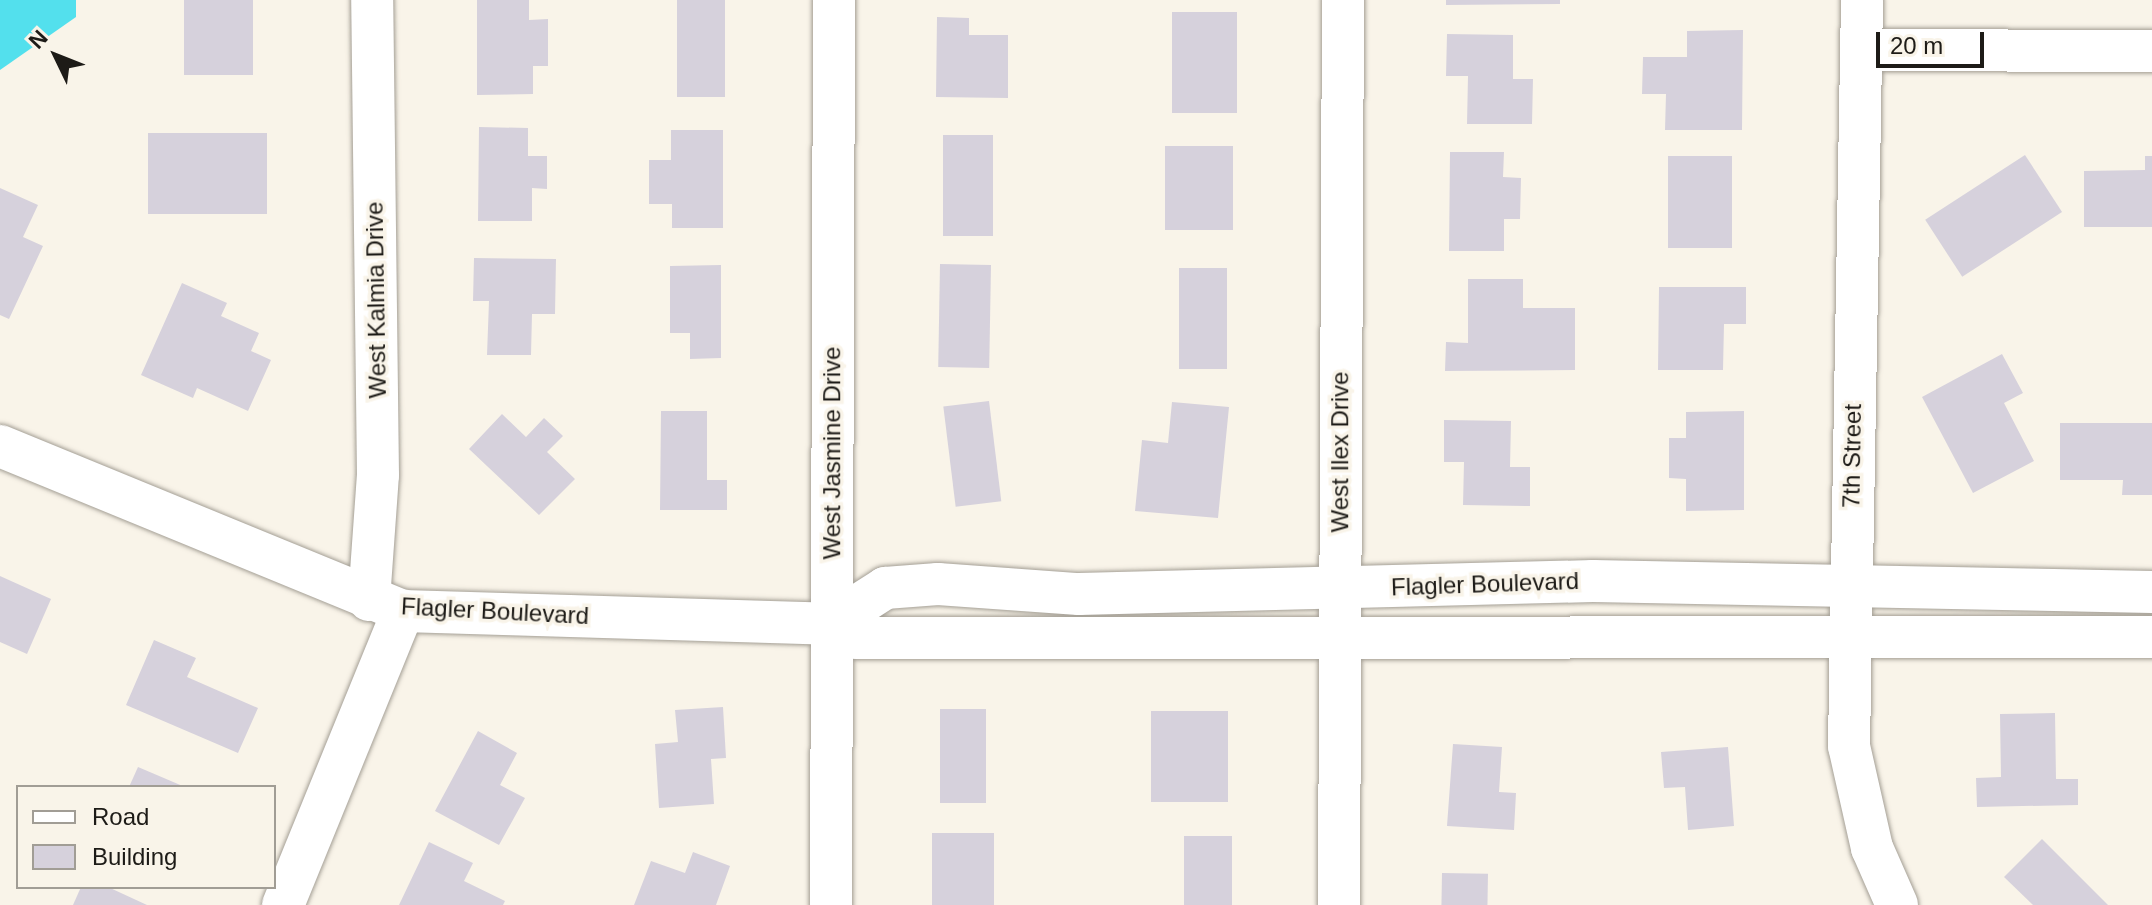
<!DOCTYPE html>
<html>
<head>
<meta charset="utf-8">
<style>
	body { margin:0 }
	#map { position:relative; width:2152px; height:905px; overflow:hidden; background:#f9f4e9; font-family:Helvetica,sans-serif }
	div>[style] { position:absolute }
	.water>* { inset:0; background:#53e0ed }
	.building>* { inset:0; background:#d6d1dc; transform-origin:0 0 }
	.roads { filter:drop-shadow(0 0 2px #a49f95) drop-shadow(0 0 2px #a49f95) }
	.street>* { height:42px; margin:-21px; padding:0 21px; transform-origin:21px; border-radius:21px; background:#fff }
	span { translate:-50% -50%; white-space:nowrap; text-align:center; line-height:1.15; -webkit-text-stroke:7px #f9f4e9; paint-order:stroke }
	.street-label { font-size:24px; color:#1d1b17 }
	.legend { position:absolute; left:16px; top:785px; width:260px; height:104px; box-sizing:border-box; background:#f9f4e9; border:2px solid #a19d95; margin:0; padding:10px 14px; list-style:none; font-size:24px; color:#1d1b17 }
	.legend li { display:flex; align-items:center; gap:16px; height:40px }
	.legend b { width:40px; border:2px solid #a19d95 }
	.north { position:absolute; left:16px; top:16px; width:80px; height:80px; -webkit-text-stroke:6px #f9f4e9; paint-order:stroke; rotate:313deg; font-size:22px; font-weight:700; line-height:32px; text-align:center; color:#1d1b17 }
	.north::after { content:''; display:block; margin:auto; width:28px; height:36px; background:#1d1b17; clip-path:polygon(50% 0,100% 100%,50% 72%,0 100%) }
	.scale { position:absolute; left:1876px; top:32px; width:108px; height:36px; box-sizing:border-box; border:4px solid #1d1b17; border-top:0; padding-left:10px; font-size:24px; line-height:28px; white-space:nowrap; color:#1d1b17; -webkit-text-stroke:6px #f9f4e9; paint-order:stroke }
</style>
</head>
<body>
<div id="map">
	<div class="water">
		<i style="clip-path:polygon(0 0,76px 0,76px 17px,0 70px)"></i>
	</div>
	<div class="building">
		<i style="left:184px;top:0;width:69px;height:75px"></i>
		<i style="clip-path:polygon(477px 0,529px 0,529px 20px,548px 19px,548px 66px,533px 66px,533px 94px,477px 95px)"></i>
		<i style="left:677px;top:0;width:48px;height:97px"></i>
		<i style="clip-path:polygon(1446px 0,1560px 0,1560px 4px,1446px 5px)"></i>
		<i style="left:1172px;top:12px;width:65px;height:101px"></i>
		<i style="clip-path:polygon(937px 17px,969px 18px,969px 35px,1008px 35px,1008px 98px,936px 97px)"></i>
		<i style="clip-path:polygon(1743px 30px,1742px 130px,1665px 130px,1666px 94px,1642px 94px,1643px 57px,1687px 57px,1687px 31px)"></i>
		<i style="clip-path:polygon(1447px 34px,1513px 35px,1513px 79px,1533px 79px,1532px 124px,1467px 124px,1468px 76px,1446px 76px)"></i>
		<i style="clip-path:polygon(479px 127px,528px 128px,528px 156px,547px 156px,547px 189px,532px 188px,532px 221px,478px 221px)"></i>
		<i style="clip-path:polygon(671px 130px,723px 130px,723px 228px,672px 228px,672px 204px,649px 204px,649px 160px,671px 160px)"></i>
		<i style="left:148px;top:133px;width:119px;height:81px"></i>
		<i style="left:993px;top:135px;width:101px;height:50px;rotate:90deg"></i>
		<i style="left:1165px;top:146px;width:68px;height:84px"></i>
		<i style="clip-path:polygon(1450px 152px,1504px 152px,1503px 177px,1521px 178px,1520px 219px,1504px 219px,1504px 251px,1449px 251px)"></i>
		<i style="left:2025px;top:155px;width:68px;height:119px;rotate:57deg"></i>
		<i style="left:1668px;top:156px;width:64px;height:92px"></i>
		<i style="clip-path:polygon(2145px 156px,2152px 156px,2152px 227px,2084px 227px,2084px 171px,2145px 170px)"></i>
		<i style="clip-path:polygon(0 188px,38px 205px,23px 237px,43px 246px,9px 319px,0 315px)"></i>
		<i style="clip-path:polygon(474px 258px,556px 259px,555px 314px,532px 314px,531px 355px,487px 355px,489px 301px,473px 301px)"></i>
		<i style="clip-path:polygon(721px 265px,721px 358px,690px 359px,690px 333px,670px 333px,670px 266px)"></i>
		<i style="left:991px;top:265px;width:103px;height:51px;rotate:91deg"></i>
		<i style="left:1179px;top:268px;width:48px;height:101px"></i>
		<i style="clip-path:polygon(1468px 279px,1523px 279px,1523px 308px,1575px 308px,1575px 370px,1445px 371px,1446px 342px,1468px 343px)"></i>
		<i style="clip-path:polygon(182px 283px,227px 303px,221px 316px,259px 333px,251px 351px,271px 360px,248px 411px,197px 388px,193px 398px,141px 375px)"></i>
		<i style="clip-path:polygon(1659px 287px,1746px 287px,1746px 324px,1724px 324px,1723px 370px,1658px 370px)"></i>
		<i style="clip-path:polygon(2002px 354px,2023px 393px,2004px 403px,2034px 461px,1973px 493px,1922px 397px)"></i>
		<i style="left:989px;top:401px;width:101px;height:46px;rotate:83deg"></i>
		<i style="clip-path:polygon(1172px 402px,1229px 407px,1218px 518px,1135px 511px,1142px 440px,1168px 443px)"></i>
		<i style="clip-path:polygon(661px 411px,707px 411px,707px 480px,727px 480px,727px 510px,660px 510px)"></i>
		<i style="clip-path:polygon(1744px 411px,1744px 510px,1686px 511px,1686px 479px,1669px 478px,1669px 438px,1686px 438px,1686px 412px)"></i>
		<i style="clip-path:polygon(502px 414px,526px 437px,544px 418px,563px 436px,547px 452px,575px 479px,539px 515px,469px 449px)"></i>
		<i style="clip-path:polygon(1444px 420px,1511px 421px,1510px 467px,1530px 467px,1530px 506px,1463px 505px,1464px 462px,1444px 462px)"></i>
		<i style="clip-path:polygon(2060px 423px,2152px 423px,2152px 495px,2122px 495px,2123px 480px,2060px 480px)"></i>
		<i style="clip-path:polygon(0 576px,51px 599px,27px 654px,0 642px)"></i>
		<i style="clip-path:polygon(154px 640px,196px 658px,187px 677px,258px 708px,238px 753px,126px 705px)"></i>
		<i style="clip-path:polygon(723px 707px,726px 758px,711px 759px,714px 804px,659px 808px,655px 744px,678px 742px,675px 710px)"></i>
		<i style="left:940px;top:709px;width:46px;height:94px"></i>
		<i style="left:1151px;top:711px;width:77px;height:91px"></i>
		<i style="clip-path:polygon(2055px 713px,2056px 779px,2078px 779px,2078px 805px,1977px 807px,1976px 778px,2001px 777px,2000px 714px)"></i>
		<i style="clip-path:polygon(478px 731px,517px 753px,500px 785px,525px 798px,499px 845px,435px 811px)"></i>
		<i style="clip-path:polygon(1453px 744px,1502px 747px,1499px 792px,1516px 793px,1514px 830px,1447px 826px)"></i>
		<i style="clip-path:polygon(1728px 747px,1734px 826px,1688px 830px,1685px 787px,1664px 788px,1661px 752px)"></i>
		<i style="clip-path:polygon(138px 767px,185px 787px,129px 787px)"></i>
		<i style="left:932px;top:833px;width:62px;height:72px"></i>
		<i style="left:1184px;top:836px;width:48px;height:69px"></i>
		<i style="clip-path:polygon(2042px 839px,2108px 905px,2033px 905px,2004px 877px)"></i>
		<i style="clip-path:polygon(429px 842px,473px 863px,464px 881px,505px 901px,503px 905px,399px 905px)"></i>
		<i style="clip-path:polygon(693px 852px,730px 866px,716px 905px,634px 905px,651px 861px,685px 873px)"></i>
		<i style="left:1442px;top:873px;width:46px;height:32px;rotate:1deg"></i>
		<i style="clip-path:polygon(81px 887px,108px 887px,147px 905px,73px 905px)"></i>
	</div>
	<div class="roads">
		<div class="street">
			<i style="left:1862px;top:0;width:746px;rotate:91deg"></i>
			<i style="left:1849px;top:746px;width:105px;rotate:77.3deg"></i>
			<i style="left:1872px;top:848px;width:62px;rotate:66.3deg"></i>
			<i style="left:1863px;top:50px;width:289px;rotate:0.2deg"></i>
			<i style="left:0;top:446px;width:435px;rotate:22.3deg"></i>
			<i style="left:403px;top:611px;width:426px;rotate:1.7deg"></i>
			<i style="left:829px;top:624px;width:32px;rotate:26deg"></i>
			<i style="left:858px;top:638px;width:1294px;rotate:-0.04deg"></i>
			<i style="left:369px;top:600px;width:125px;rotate:-85.9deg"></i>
			<i style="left:378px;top:475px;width:475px;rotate:-90.7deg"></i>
			<i style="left:829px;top:624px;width:67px;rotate:-32.7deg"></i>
			<i style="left:885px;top:588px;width:53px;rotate:-4.3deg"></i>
			<i style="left:938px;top:584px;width:141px;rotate:4.1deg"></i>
			<i style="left:1079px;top:594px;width:514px;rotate:-1.45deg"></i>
			<i style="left:1593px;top:581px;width:559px;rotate:1.13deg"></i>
			<i style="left:283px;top:905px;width:318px;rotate:-67.8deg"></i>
			<i style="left:831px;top:905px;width:905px;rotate:-89.81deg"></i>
			<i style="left:1339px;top:905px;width:905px;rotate:-89.75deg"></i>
		</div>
	</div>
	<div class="street-label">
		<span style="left:376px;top:300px;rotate:-91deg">West Kalmia Drive</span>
		<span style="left:1340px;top:452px;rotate:-90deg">West Ilex Drive</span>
		<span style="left:832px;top:453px;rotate:-90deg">West Jasmine Drive</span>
		<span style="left:1852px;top:456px;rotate:-89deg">7th Street</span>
		<span style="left:1485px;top:584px;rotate:-2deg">Flagler Boulevard</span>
		<span style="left:495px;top:611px;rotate:3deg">Flagler Boulevard</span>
	</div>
	<ul class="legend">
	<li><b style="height:10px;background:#fff"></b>Road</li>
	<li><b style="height:22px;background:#d6d1dc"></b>Building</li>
	</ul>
	<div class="north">N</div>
	<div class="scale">20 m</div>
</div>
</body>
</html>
